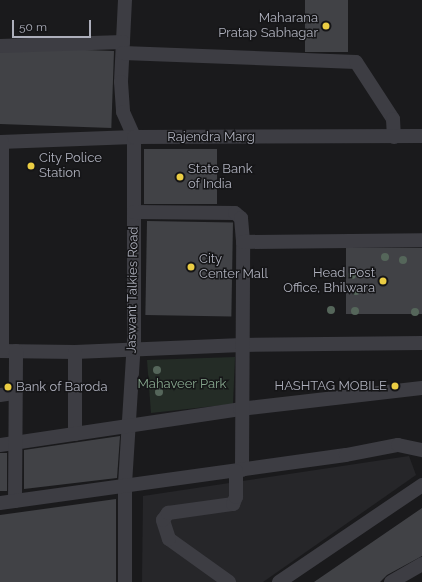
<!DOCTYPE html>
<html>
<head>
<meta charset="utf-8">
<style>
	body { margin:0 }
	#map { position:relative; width:422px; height:582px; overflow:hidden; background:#1a1a1c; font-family:Raleway,sans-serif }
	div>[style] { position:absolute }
	.built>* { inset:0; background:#262629 }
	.green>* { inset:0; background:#242c26 }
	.building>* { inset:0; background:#414246; transform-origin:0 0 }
	.minor>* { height:14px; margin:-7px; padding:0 7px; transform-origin:7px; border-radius:7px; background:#3d3d43 }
	.trees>* { width:8px; height:8px; margin:-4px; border-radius:50%; background:#55665a }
	.dots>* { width:11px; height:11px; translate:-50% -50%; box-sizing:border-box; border:2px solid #151517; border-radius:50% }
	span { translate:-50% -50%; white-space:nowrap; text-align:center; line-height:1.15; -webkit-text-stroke:3px #151517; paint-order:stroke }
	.poi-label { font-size:13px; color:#adafbb }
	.right { translate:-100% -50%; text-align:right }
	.left { translate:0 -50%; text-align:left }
	.street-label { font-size:13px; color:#adafbb }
	.park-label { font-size:13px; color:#85a58c }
	.scale { position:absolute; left:12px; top:20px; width:79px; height:18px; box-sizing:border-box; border:2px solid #adafbb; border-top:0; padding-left:5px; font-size:12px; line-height:14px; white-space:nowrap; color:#adafbb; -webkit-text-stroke:3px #151517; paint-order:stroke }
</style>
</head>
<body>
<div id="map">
	<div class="built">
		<i style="clip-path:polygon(409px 456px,416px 475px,263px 582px,142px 582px,143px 496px)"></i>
	</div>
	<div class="green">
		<i style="clip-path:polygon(235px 357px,233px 404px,151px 413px,147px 360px)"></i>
	</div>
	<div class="building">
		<i style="left:305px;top:0;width:43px;height:52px"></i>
		<i style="left:114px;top:51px;width:77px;height:114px;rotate:92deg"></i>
		<i style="left:144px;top:149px;width:73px;height:55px"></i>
		<i style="left:147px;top:221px;width:86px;height:94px;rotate:1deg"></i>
		<i style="left:422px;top:248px;width:66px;height:76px;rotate:90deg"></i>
		<i style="clip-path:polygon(120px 436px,117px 478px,24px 489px,24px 450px)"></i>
		<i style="left:0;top:453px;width:7px;height:38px"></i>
		<i style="clip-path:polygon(116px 499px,116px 582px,0 582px,0 515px)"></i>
		<i style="clip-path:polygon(422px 508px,422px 556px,387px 575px,380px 582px,314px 582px)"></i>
	</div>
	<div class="minor">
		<i style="left:125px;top:0;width:82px;rotate:92.8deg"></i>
		<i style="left:121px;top:82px;width:30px;rotate:86deg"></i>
		<i style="left:123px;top:112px;width:27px;rotate:66deg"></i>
		<i style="left:134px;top:137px;width:204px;rotate:90deg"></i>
		<i style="left:134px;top:341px;width:145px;rotate:93.6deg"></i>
		<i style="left:125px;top:486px;width:96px;rotate:90deg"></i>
		<i style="left:0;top:46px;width:123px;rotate:-1.9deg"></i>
		<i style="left:123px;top:53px;width:233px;rotate:2.2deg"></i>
		<i style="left:356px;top:62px;width:68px;rotate:57deg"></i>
		<i style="left:393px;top:119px;width:18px;rotate:87deg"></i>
		<i style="left:0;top:142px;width:134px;rotate:-2.1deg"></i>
		<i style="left:134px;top:137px;width:288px;rotate:-0.2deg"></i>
		<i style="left:134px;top:212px;width:101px;rotate:0.6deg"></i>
		<i style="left:235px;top:213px;width:8px;rotate:40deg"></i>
		<i style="left:241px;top:218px;width:24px;rotate:85deg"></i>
		<i style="left:0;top:351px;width:75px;rotate:0.8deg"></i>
		<i style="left:75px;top:352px;width:167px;rotate:-2.4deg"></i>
		<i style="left:242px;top:345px;width:180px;rotate:-0.6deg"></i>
		<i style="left:2px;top:351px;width:209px;rotate:-90deg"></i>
		<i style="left:0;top:395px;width:15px;rotate:-8deg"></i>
		<i style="left:75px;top:434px;width:82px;rotate:-90deg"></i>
		<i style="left:0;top:445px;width:243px;rotate:-8.5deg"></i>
		<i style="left:240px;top:409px;width:183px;rotate:-6.6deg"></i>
		<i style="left:242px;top:470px;width:228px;rotate:-89.7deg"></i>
		<i style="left:243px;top:242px;width:179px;rotate:-0.6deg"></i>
		<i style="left:15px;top:501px;width:150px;rotate:-89.6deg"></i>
		<i style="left:0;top:503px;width:349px;rotate:-7.9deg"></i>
		<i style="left:346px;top:455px;width:53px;rotate:-10.9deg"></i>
		<i style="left:398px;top:445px;width:25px;rotate:12deg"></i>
		<i style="left:229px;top:582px;width:74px;rotate:-144.4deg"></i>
		<i style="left:169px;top:539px;width:20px;rotate:-108deg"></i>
		<i style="left:163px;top:520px;width:9px;rotate:-54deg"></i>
		<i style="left:168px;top:513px;width:66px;rotate:-7.9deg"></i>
		<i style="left:233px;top:504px;width:8px;rotate:-67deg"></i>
		<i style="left:236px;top:497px;width:26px;rotate:-90deg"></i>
		<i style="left:279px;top:582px;width:173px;rotate:-34.1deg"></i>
		<i style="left:391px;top:582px;width:36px;rotate:-30deg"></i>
	</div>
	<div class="trees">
		<i style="left:385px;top:257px"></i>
		<i style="left:403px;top:260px"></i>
		<i style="left:352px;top:275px"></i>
		<i style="left:356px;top:291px"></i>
		<i style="left:331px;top:310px"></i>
		<i style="left:355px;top:311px"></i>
		<i style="left:415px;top:312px"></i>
		<i style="left:157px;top:370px"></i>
		<i style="left:159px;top:392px"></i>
	</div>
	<div class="dots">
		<i style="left:326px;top:26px;background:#ebcd43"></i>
		<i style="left:31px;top:166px;background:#ebcd43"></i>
		<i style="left:180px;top:177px;background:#ebcd43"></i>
		<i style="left:191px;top:267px;background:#ebcd43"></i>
		<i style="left:383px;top:281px;background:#ebcd43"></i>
		<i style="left:395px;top:386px;background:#ebcd43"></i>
		<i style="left:8px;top:387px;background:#ebcd43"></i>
	</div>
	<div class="poi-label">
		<span class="right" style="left:318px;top:26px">Maharana<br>Pratap Sabhagar</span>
		<span class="left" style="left:39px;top:166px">City Police<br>Station</span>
		<span class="left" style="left:188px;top:177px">State Bank<br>of India</span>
		<span class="left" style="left:199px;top:267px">City<br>Center Mall</span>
		<span class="right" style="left:375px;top:281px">Head Post<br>Office, Bhilwara</span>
		<span class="right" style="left:387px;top:386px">HASHTAG MOBILE</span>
		<span class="left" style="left:16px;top:387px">Bank of Baroda</span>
	</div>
	<div class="street-label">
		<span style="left:211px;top:137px">Rajendra Marg</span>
		<span style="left:133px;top:290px;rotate:-89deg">Jaswant Talkies Road</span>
	</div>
	<div class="park-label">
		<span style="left:182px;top:384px">Mahaveer Park</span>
	</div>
	<div class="scale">50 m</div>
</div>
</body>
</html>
